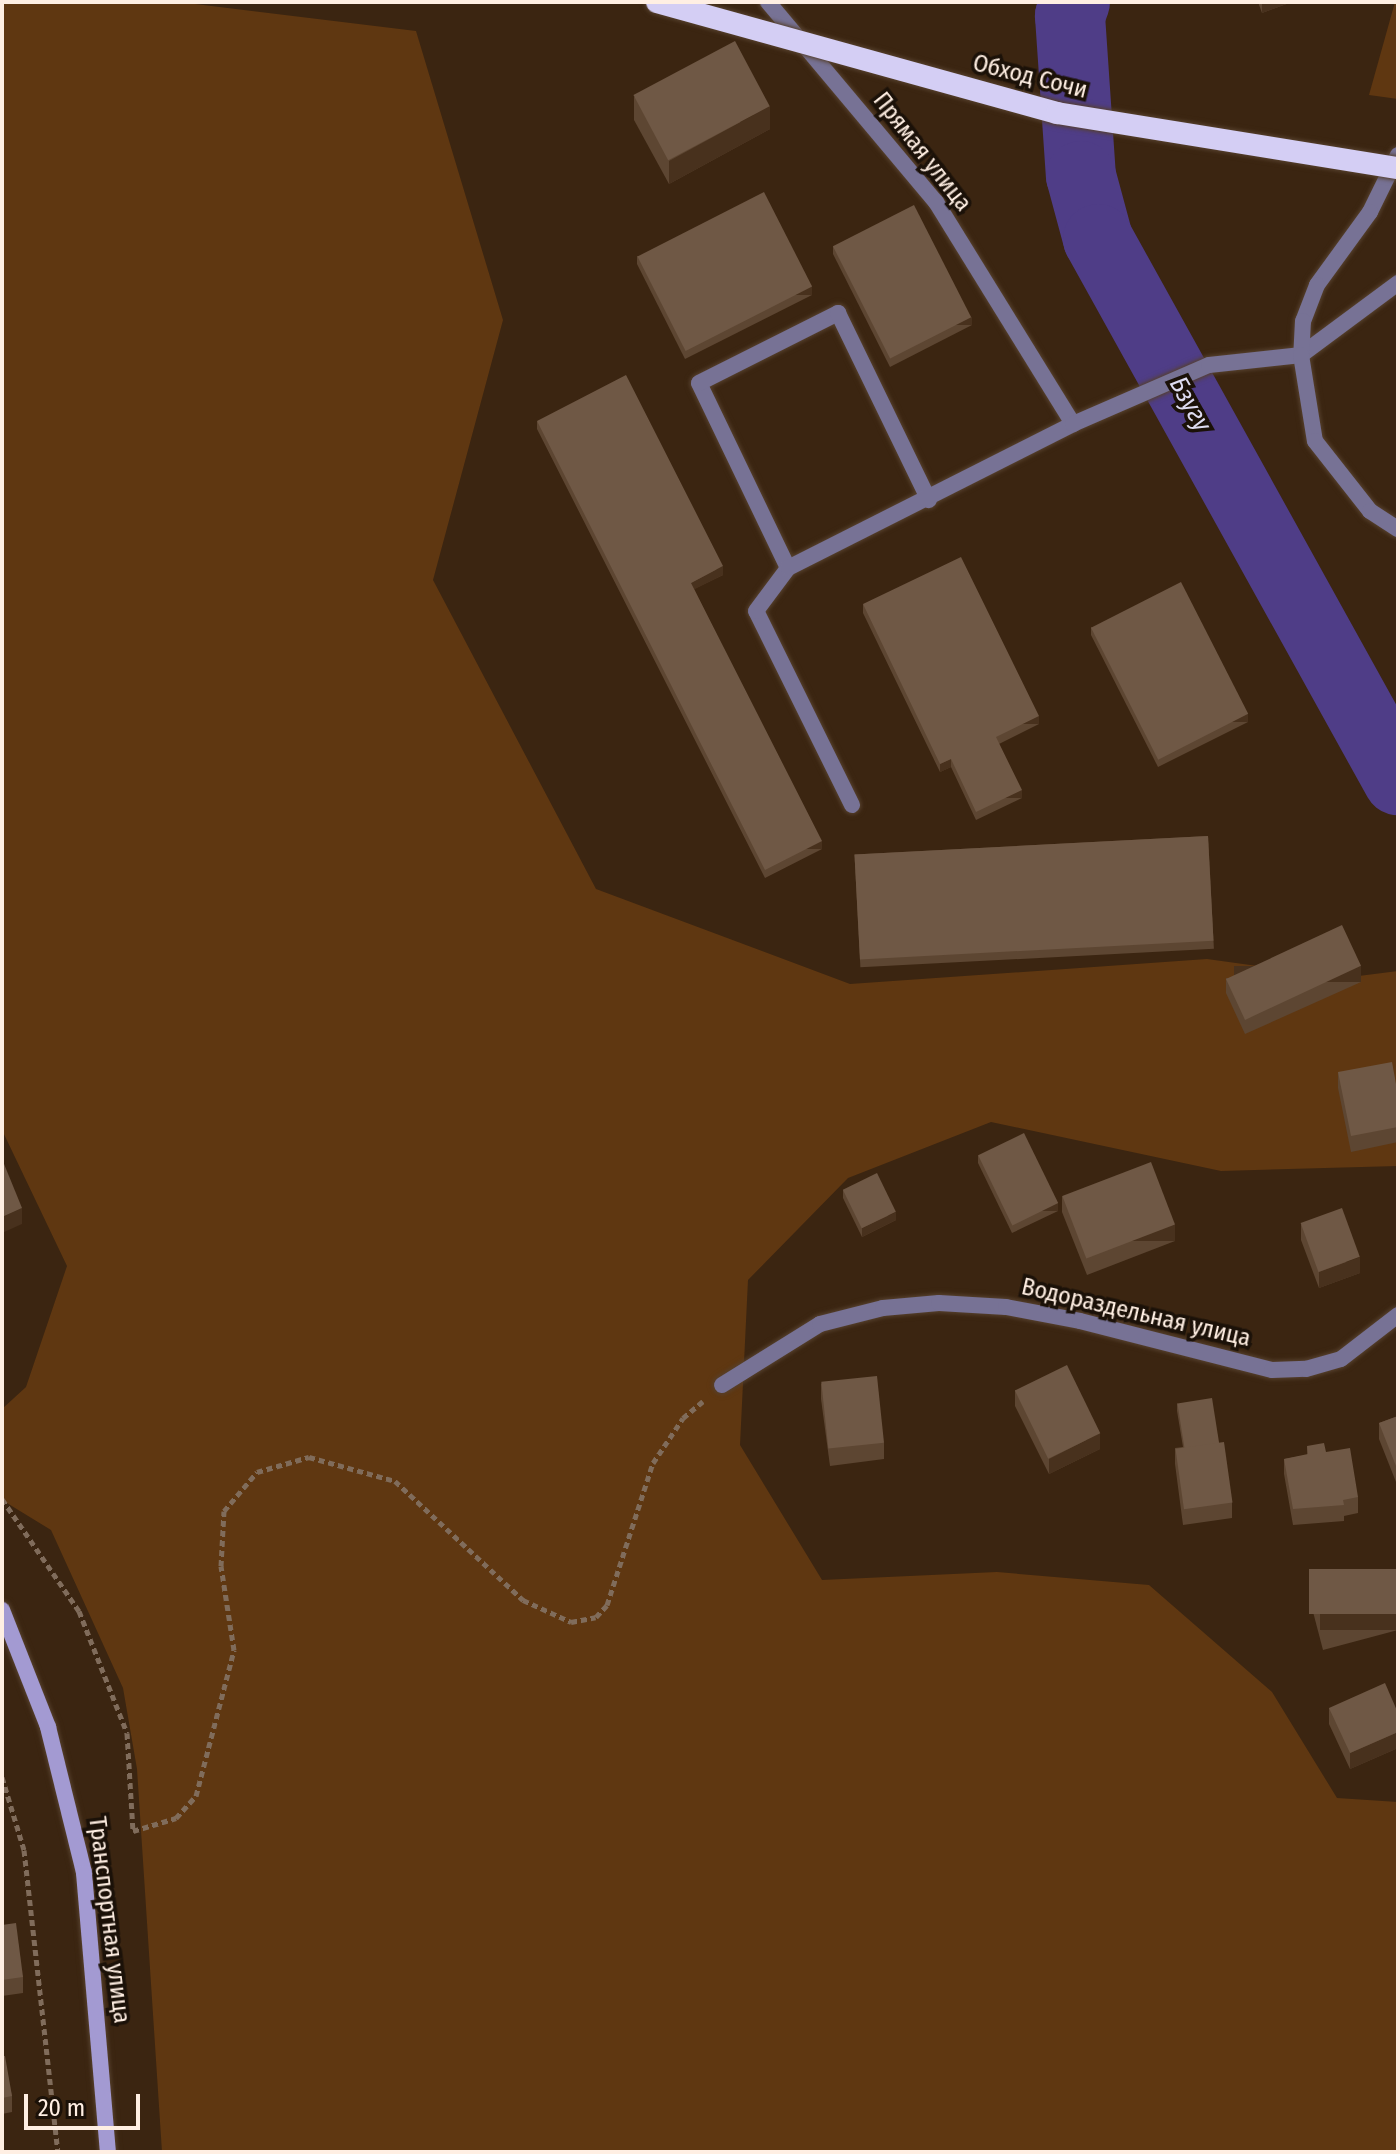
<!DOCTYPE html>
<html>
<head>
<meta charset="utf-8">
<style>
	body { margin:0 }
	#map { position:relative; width:1400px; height:2154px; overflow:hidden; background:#3b2511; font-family:"Fira Sans Condensed",sans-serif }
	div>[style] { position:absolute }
	.green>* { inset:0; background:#5f3711 }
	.river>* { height:70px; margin:-35px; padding:0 35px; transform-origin:35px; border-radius:35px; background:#4f3d87 }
	.path>* { height:5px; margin-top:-2.5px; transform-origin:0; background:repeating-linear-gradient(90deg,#806c5b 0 6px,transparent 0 10px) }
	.roads { filter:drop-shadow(0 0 2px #56412e) drop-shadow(0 0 2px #56412e) }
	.service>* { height:16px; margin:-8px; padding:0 8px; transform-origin:8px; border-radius:8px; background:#777295 }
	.minor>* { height:16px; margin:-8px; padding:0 8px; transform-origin:8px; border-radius:8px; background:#777295 }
	.tertiary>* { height:16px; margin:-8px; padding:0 8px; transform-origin:8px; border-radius:8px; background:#777295 }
	.secondary>* { height:16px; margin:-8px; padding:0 8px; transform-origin:8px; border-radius:8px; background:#a39ad2 }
	.bridges { filter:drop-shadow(0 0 2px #56412e) drop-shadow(0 0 2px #56412e) }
	.trunk-bridge>* { height:22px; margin:-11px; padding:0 11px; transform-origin:11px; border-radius:11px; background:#d4cef4 }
	.wall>* { inset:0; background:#5d4632; transform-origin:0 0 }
	.shaded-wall>* { inset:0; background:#48311d; transform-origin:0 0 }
	.building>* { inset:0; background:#6f5845; transform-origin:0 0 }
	span { translate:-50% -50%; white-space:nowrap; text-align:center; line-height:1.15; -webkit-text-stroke:7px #1b1108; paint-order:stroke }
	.street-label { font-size:24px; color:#ffefe3 }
	.water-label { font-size:26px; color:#dedcf1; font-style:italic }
	.frame { position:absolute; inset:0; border:4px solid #ffefe3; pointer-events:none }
	.scale { position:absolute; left:24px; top:2094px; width:116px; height:36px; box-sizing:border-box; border:4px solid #ffefe3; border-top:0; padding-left:10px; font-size:24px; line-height:28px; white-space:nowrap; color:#ffefe3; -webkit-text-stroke:6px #1b1108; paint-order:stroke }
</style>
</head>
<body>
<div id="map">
	<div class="green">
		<i style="clip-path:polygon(2px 2px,179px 2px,416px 31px,503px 320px,433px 580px,596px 889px,850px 984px,1207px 959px,1343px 978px,1398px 971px,1398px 1166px,1221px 1171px,991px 1122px,848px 1178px,748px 1280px,740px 1445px,822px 1580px,997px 1572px,1149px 1585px,1272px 1692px,1337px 1798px,1398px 1802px,1398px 2152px,162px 2152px,137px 1769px,123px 1688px,51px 1530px,2px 1500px,2px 1409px,26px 1387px,67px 1266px,2px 1130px)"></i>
		<i style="clip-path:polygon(1395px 2px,1398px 2px,1398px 99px,1369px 95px)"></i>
	</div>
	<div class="river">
		<i style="left:1075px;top:2px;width:15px;rotate:110deg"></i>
		<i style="left:1070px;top:16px;width:160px;rotate:86.1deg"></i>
		<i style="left:1081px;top:176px;width:65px;rotate:74.9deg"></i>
		<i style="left:1098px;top:239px;width:619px;rotate:60.99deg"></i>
	</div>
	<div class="path">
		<i style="left:2px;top:1499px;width:136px;rotate:55.5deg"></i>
		<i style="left:79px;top:1611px;width:131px;rotate:68.5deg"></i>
		<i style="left:127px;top:1733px;width:98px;rotate:86.5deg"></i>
		<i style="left:133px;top:1831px;width:45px;rotate:-16.8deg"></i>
		<i style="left:176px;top:1818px;width:30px;rotate:-48deg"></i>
		<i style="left:196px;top:1796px;width:151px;rotate:-75.4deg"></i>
		<i style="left:234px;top:1650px;width:85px;rotate:-98.8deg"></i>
		<i style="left:221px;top:1566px;width:55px;rotate:-86.9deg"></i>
		<i style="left:224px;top:1511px;width:51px;rotate:-49.8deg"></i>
		<i style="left:257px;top:1472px;width:54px;rotate:-16.1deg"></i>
		<i style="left:309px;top:1457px;width:89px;rotate:15.6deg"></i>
		<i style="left:395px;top:1481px;width:175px;rotate:42.9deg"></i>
		<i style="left:523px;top:1600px;width:53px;rotate:24.6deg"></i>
		<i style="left:571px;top:1622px;width:25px;rotate:-11deg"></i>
		<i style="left:596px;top:1617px;width:16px;rotate:-47deg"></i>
		<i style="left:607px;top:1605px;width:149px;rotate:-72.1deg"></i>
		<i style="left:653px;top:1463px;width:54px;rotate:-56.3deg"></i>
		<i style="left:683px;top:1418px;width:26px;rotate:-40deg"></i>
		<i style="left:2px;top:1777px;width:76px;rotate:73.2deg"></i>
		<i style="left:24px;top:1850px;width:304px;rotate:83.6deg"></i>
	</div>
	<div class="roads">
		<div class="service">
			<i style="left:1301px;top:355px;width:121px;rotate:-36.6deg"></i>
			<i style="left:788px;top:568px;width:205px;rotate:-115.7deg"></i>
			<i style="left:699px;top:383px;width:156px;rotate:-26.7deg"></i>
			<i style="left:838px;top:313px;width:208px;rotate:64.1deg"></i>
			<i style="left:852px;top:805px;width:216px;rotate:-116.3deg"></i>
			<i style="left:756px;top:611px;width:54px;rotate:-53.3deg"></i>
			<i style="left:788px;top:568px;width:319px;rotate:-26.8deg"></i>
		</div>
		<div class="minor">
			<i style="left:768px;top:2px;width:261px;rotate:50deg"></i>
			<i style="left:936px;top:202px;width:261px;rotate:58.3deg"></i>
			<i style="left:1073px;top:424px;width:148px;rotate:-23.5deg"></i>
			<i style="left:1209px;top:365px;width:93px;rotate:-6.2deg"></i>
			<i style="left:722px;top:1385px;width:115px;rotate:-31.9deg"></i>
			<i style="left:820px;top:1324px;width:65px;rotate:-14.3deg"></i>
			<i style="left:883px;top:1308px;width:56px;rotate:-5.1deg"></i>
			<i style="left:939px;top:1303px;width:67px;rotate:3.4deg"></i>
			<i style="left:1006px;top:1307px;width:75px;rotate:10.7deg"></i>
			<i style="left:1080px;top:1321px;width:198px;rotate:14.3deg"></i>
			<i style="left:1272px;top:1370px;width:34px;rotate:-2deg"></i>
			<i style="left:1306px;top:1369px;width:36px;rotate:-16deg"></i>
			<i style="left:1341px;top:1359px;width:72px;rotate:-37.7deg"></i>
		</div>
		<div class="tertiary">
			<i style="left:1398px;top:155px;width:64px;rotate:116.2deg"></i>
			<i style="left:1370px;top:212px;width:90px;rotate:126deg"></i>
			<i style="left:1317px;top:285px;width:39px;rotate:111deg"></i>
			<i style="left:1303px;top:321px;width:34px;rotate:93deg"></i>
			<i style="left:1301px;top:355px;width:87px;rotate:80.8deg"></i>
			<i style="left:1315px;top:441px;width:89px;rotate:51.8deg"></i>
			<i style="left:1370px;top:511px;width:33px;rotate:33deg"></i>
		</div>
		<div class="secondary">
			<i style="left:2px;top:1610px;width:126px;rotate:68.5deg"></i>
			<i style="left:48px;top:1727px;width:150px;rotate:76.1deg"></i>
			<i style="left:84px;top:1873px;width:280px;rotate:85.1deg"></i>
		</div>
	</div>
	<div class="bridges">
		<div class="trunk-bridge">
			<i style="left:657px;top:2px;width:415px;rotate:15.5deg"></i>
			<i style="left:1057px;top:113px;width:345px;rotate:9.2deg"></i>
		</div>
	</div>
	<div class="wall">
		<i style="clip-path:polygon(1258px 2px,1292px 2px,1262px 13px)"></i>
		<i style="clip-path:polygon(634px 97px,770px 129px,669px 184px,634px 120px)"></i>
		<i style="clip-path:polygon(833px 246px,972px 325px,890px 367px,833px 254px)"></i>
		<i style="clip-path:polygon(637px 256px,812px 295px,685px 359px,637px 264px)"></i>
		<i style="clip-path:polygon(537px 421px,723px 575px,694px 589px,822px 849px,765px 878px,537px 429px)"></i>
		<i style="clip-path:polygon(863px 604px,1039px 724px,999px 744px,1022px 798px,976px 820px,951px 767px,940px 772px,863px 613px)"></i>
		<i style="clip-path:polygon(1091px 627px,1248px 722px,1158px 767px,1091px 635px)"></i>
		<i style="left:1208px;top:836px;width:113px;height:354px;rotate:87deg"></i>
		<i style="clip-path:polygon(1226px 978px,1361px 982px,1245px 1034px,1226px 993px)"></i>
		<i style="clip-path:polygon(1338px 1072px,1398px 1095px,1398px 1142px,1351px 1152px,1338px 1088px)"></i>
		<i style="clip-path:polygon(978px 1155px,1058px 1211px,1012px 1233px,978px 1163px)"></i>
		<i style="clip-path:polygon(843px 1190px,896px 1220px,862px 1237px,843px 1198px)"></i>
		<i style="clip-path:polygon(1062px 1196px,1175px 1241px,1087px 1275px,1062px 1212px)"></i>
		<i style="clip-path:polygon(1301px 1224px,1360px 1273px,1319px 1288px,1301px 1240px)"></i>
		<i style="clip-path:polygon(821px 1383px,884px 1443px,884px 1459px,830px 1466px,821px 1399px)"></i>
		<i style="clip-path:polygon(1015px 1390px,1100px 1449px,1049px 1474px,1015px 1406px)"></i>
		<i style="clip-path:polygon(1177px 1403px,1219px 1443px,1232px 1502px,1232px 1518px,1183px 1525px,1175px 1464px,1175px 1448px,1183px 1447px,1177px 1411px)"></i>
		<i style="clip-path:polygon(1398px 1416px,1398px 1487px,1379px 1439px,1379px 1423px)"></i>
		<i style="clip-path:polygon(1307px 1446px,1358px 1497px,1358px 1513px,1344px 1516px,1344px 1521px,1293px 1525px,1284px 1474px,1284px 1459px,1307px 1455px)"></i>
		<i style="clip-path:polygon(1398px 1569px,1398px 1630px,1323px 1650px,1312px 1608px,1312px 1592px)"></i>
		<i style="clip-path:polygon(1329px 1708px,1398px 1713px,1398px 1748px,1350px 1769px,1329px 1724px)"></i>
		<i style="clip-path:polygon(2px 1925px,23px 1977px,23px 1993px,2px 1996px)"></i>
		<i style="clip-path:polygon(2px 2056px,12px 2096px,12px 2112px,2px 2114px)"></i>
	</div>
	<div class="shaded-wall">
		<i style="clip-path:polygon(1262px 2px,1292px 2px,1262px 13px)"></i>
		<i style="clip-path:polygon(770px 106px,770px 129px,669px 184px,669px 161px)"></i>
		<i style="left:812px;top:287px;width:8px;height:142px;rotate:90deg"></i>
		<i style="left:972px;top:317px;width:8px;height:92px;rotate:90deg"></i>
		<i style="clip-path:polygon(723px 566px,723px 575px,691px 591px,691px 583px)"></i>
		<i style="left:1248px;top:714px;width:8px;height:101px;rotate:90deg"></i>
		<i style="left:1039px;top:716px;width:8px;height:48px;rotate:90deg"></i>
		<i style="clip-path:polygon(951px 759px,951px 767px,940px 772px,940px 764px)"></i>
		<i style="left:1022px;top:790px;width:8px;height:51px;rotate:90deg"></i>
		<i style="left:822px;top:841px;width:8px;height:64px;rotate:90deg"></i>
		<i style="left:1361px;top:966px;width:16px;height:127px;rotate:90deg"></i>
		<i style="left:1058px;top:1203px;width:8px;height:51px;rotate:90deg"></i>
		<i style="clip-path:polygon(22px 1208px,22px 1224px,2px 1233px,2px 1217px)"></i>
		<i style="clip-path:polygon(896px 1212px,896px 1220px,862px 1237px,862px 1228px)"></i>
		<i style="left:1175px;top:1225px;width:16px;height:94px;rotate:90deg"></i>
		<i style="clip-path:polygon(1360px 1257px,1360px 1273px,1319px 1288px,1319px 1272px)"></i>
		<i style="clip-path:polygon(1100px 1433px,1100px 1449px,1049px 1474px,1049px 1459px)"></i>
		<i style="left:1398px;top:1614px;width:16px;height:78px;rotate:90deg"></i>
		<i style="clip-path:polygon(1398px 1732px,1398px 1748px,1350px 1769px,1350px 1753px)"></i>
	</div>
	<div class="building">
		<i style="left:735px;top:41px;width:74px;height:115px;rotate:62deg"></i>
		<i style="left:764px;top:192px;width:106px;height:142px;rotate:63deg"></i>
		<i style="left:914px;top:205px;width:126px;height:91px;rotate:63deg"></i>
		<i style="clip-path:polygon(626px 375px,723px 566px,691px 583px,822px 841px,765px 870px,537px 421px)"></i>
		<i style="clip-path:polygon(961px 557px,1039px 716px,996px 737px,1022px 790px,976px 812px,951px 759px,940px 764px,863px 604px)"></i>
		<i style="left:1181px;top:582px;width:148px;height:101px;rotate:63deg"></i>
		<i style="left:1208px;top:836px;width:105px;height:354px;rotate:87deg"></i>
		<i style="left:1342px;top:925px;width:45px;height:128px;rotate:65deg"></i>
		<i style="clip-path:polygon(1392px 1062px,1398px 1095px,1398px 1127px,1351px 1136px,1338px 1072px)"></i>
		<i style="left:1024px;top:1133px;width:78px;height:51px;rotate:64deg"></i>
		<i style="clip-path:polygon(2px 1159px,22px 1208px,2px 1217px)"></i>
		<i style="left:1151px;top:1162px;width:67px;height:95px;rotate:69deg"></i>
		<i style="left:877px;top:1173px;width:43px;height:38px;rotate:64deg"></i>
		<i style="left:1342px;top:1208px;width:52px;height:44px;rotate:70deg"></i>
		<i style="left:1067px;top:1365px;width:76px;height:58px;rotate:64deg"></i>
		<i style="left:877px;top:1376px;width:67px;height:56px;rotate:84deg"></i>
		<i style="left:1212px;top:1398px;width:46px;height:35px;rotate:81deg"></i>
		<i style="clip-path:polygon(1398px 1416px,1398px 1471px,1379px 1423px)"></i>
		<i style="left:1224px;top:1442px;width:61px;height:49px;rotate:82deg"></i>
		<i style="clip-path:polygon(1324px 1443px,1326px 1452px,1350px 1448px,1358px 1497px,1343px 1500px,1344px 1505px,1293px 1509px,1284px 1459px,1308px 1454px,1307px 1446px)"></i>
		<i style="left:1398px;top:1569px;width:45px;height:89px;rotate:90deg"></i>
		<i style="clip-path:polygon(1385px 1683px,1398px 1713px,1398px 1732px,1350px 1753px,1329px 1708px)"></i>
		<i style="clip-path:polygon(16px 1923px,23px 1977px,2px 1980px,2px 1925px)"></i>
		<i style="clip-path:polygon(2px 2056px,5px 2056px,12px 2096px,2px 2098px)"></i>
	</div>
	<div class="street-label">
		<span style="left:1030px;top:77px;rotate:14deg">Обход Сочи</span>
		<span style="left:922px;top:152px;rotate:52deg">Прямая улица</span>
		<span style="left:1136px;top:1313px;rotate:13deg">Водораздельная улица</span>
		<span style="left:109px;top:1920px;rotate:83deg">Транспортная улица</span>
	</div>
	<div class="water-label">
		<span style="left:1190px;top:404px;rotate:61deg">Бзугу</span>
	</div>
	<div class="frame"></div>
	<div class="scale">20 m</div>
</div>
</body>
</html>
